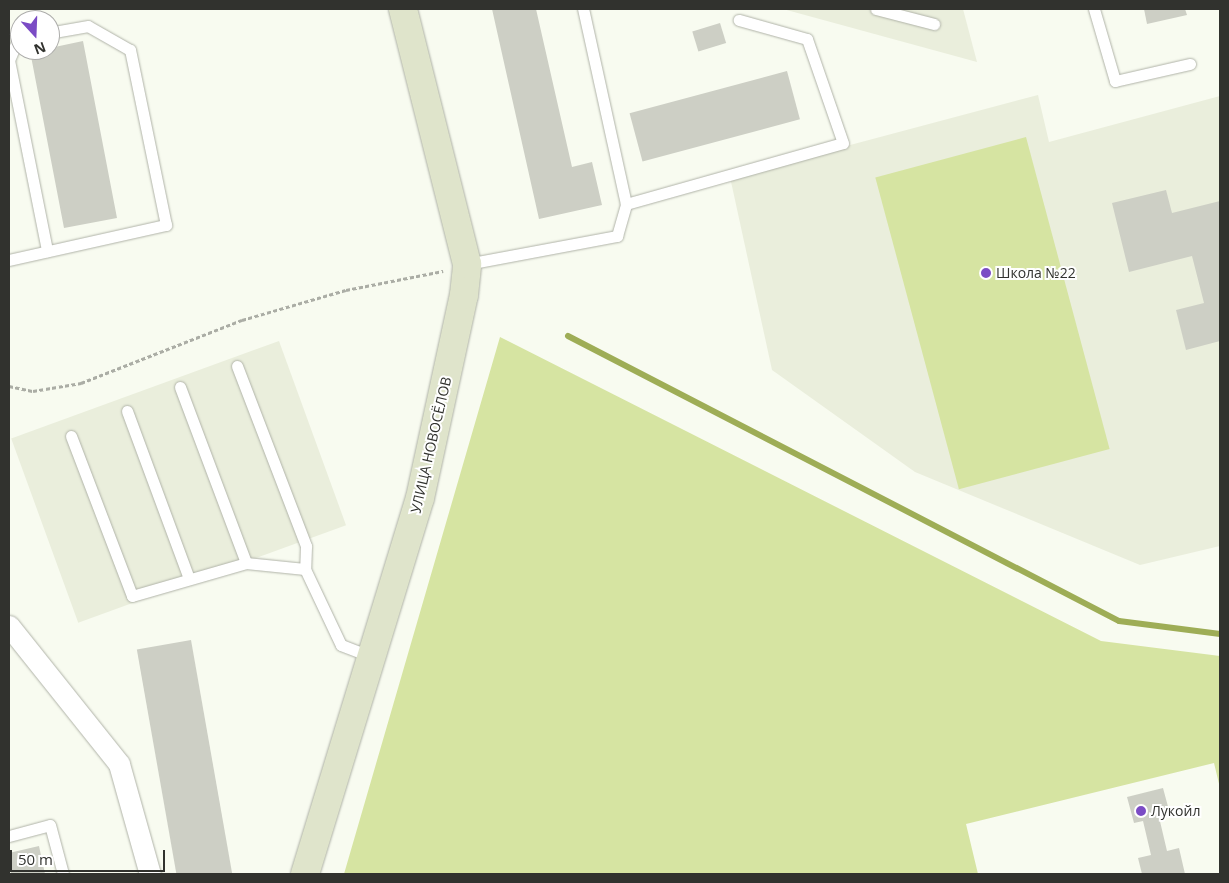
<!DOCTYPE html>
<html>
<head>
<meta charset="utf-8">
<style>
	body { margin:0 }
	#map { position:relative; width:1229px; height:883px; overflow:hidden; background:#f8fbf0; font-family:"Open Sans",sans-serif }
	div>[style] { position:absolute }
	.built>* { inset:0; background:#eaeedc; transform-origin:0 0 }
	.green>* { inset:0; background:#d6e4a2; transform-origin:0 0 }
	.stream>* { height:6px; margin:-3px; padding:0 3px; transform-origin:3px; border-radius:3px; background:#9ead56 }
	.building>* { inset:0; background:#cdcfc5; transform-origin:0 0 }
	.path>* { height:3px; margin-top:-1.5px; transform-origin:0; background:repeating-linear-gradient(90deg,#abada5 0 4px,transparent 0 6.5px) }
	.roads { filter:drop-shadow(0 0 1px #b0b3a8) drop-shadow(0 0 1px #b0b3a8) }
	.lane>* { height:11px; margin:-5.5px; padding:0 5.5px; transform-origin:5.5px; border-radius:5.5px; background:#fff }
	.street>* { height:21px; margin:-10.5px; padding:0 10.5px; transform-origin:10.5px; border-radius:10.5px; background:#fff }
	.secondary>* { height:28px; margin:-14px; padding:0 14px; transform-origin:14px; border-radius:14px; background:#dfe4cb }
	.dots>* { width:14px; height:14px; translate:-50% -50%; box-sizing:border-box; border:2px solid #fff; border-radius:50% }
	span { translate:-50% -50%; white-space:nowrap; text-align:center; line-height:1.15; -webkit-text-stroke:4px #fff; paint-order:stroke }
	.poi-label { font-size:14px; color:#31322e }
	.left { translate:0 -50%; text-align:left }
	.street-label { font-size:14px; color:#31322e }
	.frame { position:absolute; inset:0; border:10px solid #31322e; pointer-events:none }
	.north { position:absolute; left:10px; top:10px; width:50px; height:50px; box-sizing:border-box; background:#fff; border:1px solid #adadab; border-radius:50%; rotate:160deg; font-size:14px; font-weight:700; line-height:20px; text-align:center; color:#31322e }
	.north::after { content:''; display:block; margin:auto; width:18px; height:22px; background:#7b4cc5; clip-path:polygon(50% 0,100% 100%,50% 72%,0 100%) }
	.scale { position:absolute; left:10px; top:850px; width:155px; height:22px; box-sizing:border-box; border:2px solid #31322e; border-top:0; padding-left:6px; font-size:15px; line-height:18px; white-space:nowrap; color:#31322e; -webkit-text-stroke:4px #fff; paint-order:stroke }
</style>
</head>
<body>
<div id="map">
	<div class="built">
		<i style="clip-path:polygon(783px 9px,963px 9px,977px 62px)"></i>
		<i style="clip-path:polygon(1038px 95px,1049px 142px,1220px 96px,1220px 546px,1140px 565px,915px 472px,772px 370px,730px 177px)"></i>
		<i style="left:279px;top:341px;width:196px;height:285px;rotate:70deg"></i>
	</div>
	<div class="green">
		<i style="left:1026px;top:137px;width:323px;height:156px;rotate:75deg"></i>
		<i style="clip-path:polygon(500px 337px,1101px 641px,1220px 656px,1220px 788px,1214px 763px,966px 824px,978px 874px,344px 874px)"></i>
	</div>
	<div class="stream">
		<i style="left:568px;top:336px;width:620px;rotate:27.35deg"></i>
		<i style="left:1119px;top:621px;width:102px;rotate:7.3deg"></i>
	</div>
	<div class="building">
		<i style="clip-path:polygon(492px 9px,536px 9px,572px 167px,592px 162px,602px 205px,539px 219px)"></i>
		<i style="clip-path:polygon(1144px 9px,1185px 9px,1187px 15px,1147px 24px)"></i>
		<i style="left:720px;top:23px;width:21px;height:29px;rotate:73deg"></i>
		<i style="clip-path:polygon(83px 41px,117px 218px,64px 228px,30px 51px,50px 50px,50px 48px)"></i>
		<i style="left:787px;top:71px;width:50px;height:163px;rotate:75deg"></i>
		<i style="clip-path:polygon(1166px 190px,1172px 213px,1220px 201px,1220px 341px,1186px 350px,1176px 310px,1204px 303px,1192px 256px,1129px 272px,1112px 203px)"></i>
		<i style="left:191px;top:640px;width:238px;height:55px;rotate:80deg"></i>
		<i style="clip-path:polygon(1163px 788px,1170px 814px,1159px 817px,1167px 851px,1179px 848px,1185px 874px,1142px 874px,1138px 858px,1151px 855px,1143px 821px,1134px 823px,1127px 797px)"></i>
		<i style="clip-path:polygon(39px 846px,45px 874px,11px 874px,9px 853px)"></i>
	</div>
	<div class="path">
		<i style="left:9px;top:386px;width:25px;rotate:12deg"></i>
		<i style="left:33px;top:391px;width:49px;rotate:-9.5deg"></i>
		<i style="left:81px;top:383px;width:173px;rotate:-21.4deg"></i>
		<i style="left:242px;top:320px;width:108px;rotate:-16.1deg"></i>
		<i style="left:346px;top:290px;width:99px;rotate:-11.1deg"></i>
	</div>
	<div class="roads">
		<div class="lane">
			<i style="left:876px;top:9px;width:60px;rotate:14.5deg"></i>
			<i style="left:1094px;top:9px;width:75px;rotate:73.7deg"></i>
			<i style="left:1115px;top:81px;width:77px;rotate:-12.8deg"></i>
			<i style="left:20px;top:39px;width:2px;rotate:180deg"></i>
			<i style="left:18px;top:39px;width:23px;rotate:113deg"></i>
			<i style="left:9px;top:60px;width:195px;rotate:78.7deg"></i>
			<i style="left:626px;top:204px;width:225px;rotate:-15.7deg"></i>
			<i style="left:843px;top:143px;width:110px;rotate:-109.1deg"></i>
			<i style="left:807px;top:39px;width:71px;rotate:-164.4deg"></i>
			<i style="left:9px;top:260px;width:161px;rotate:-12.6deg"></i>
			<i style="left:166px;top:225px;width:179px;rotate:-101.6deg"></i>
			<i style="left:130px;top:50px;width:48px;rotate:-150.3deg"></i>
			<i style="left:88px;top:26px;width:39px;rotate:170deg"></i>
			<i style="left:467px;top:264px;width:153px;rotate:-10.6deg"></i>
			<i style="left:617px;top:236px;width:33px;rotate:-74deg"></i>
			<i style="left:626px;top:204px;width:200px;rotate:-102.4deg"></i>
			<i style="left:237px;top:366px;width:193px;rotate:69deg"></i>
			<i style="left:306px;top:546px;width:23px;rotate:92deg"></i>
			<i style="left:305px;top:569px;width:84px;rotate:64.7deg"></i>
			<i style="left:341px;top:645px;width:33px;rotate:21deg"></i>
			<i style="left:180px;top:387px;width:188px;rotate:69.4deg"></i>
			<i style="left:127px;top:411px;width:179px;rotate:69.7deg"></i>
			<i style="left:71px;top:436px;width:171px;rotate:69.1deg"></i>
			<i style="left:132px;top:596px;width:119px;rotate:-16.1deg"></i>
			<i style="left:246px;top:563px;width:59px;rotate:5.8deg"></i>
			<i style="left:9px;top:836px;width:42px;rotate:-15deg"></i>
			<i style="left:50px;top:825px;width:51px;rotate:75.1deg"></i>
		</div>
		<div class="street">
			<i style="left:9px;top:626px;width:176px;rotate:51.4deg"></i>
			<i style="left:119px;top:764px;width:114px;rotate:74.3deg"></i>
		</div>
		<div class="secondary">
			<i style="left:305px;top:874px;width:393px;rotate:-73deg"></i>
			<i style="left:420px;top:498px;width:208px;rotate:-77.8deg"></i>
			<i style="left:464px;top:295px;width:31px;rotate:-84deg"></i>
			<i style="left:467px;top:264px;width:263px;rotate:-104.1deg"></i>
		</div>
	</div>
	<div class="dots">
		<i style="left:986px;top:273px;background:#7b4cc5"></i>
		<i style="left:1141px;top:811px;background:#7b4cc5"></i>
	</div>
	<div class="poi-label">
		<span class="left" style="left:996px;top:273px">Школа №22</span>
		<span class="left" style="left:1151px;top:811px">Лукойл</span>
	</div>
	<div class="street-label">
		<span style="left:431px;top:445px;rotate:-77deg">УЛИЦА НОВОСЁЛОВ</span>
	</div>
	<div class="frame"></div>
	<div class="north">N</div>
	<div class="scale">50 m</div>
</div>
</body>
</html>
